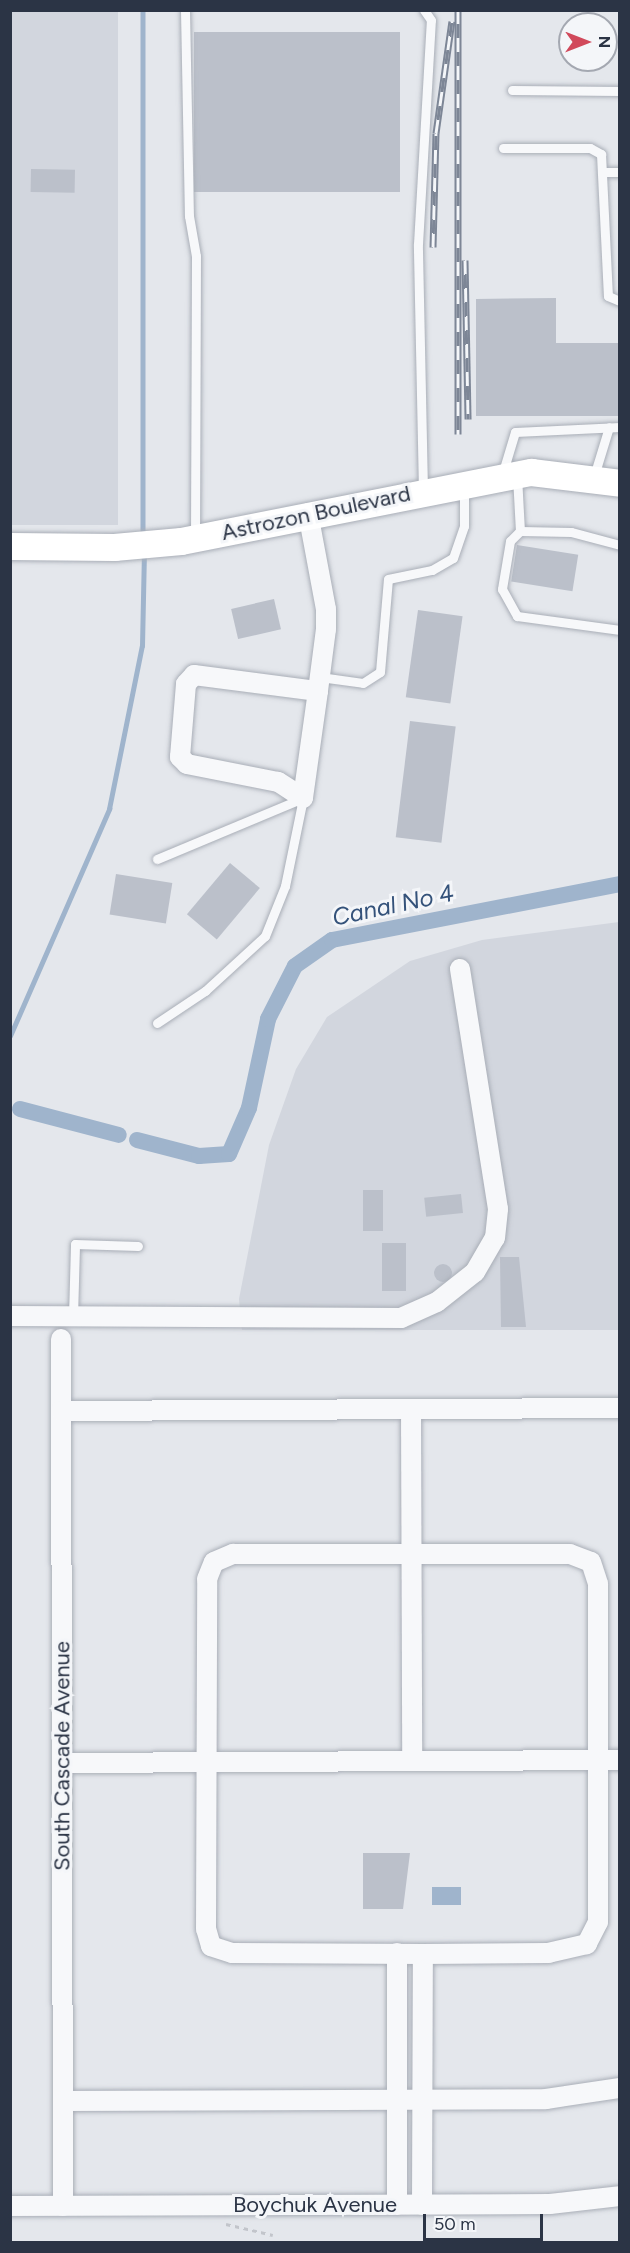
<!DOCTYPE html>
<html>
<head>
<meta charset="utf-8">
<style>
	body { margin:0 }
	#map { position:relative; width:630px; height:2253px; overflow:hidden; background:#e4e7ec; font-family:Figtree,sans-serif }
	div>[style] { position:absolute }
	.built>* { inset:0; background:#d2d6de; transform-origin:0 0 }
	.water>* { inset:0; background:#9fb4cc; transform-origin:0 0 }
	.stream>* { height:4.5px; margin:-2.25px; padding:0 2.25px; transform-origin:2.25px; border-radius:2.25px; background:#9fb4cc }
	.canal>* { height:16px; margin:-8px; padding:0 8px; transform-origin:8px; border-radius:8px; background:#9fb4cc }
	.building>* { inset:0; background:#bbc0ca; transform-origin:0 0 }
	.round { border-radius:50% }
	.path>* { height:3px; margin-top:-1.5px; transform-origin:0; background:repeating-linear-gradient(90deg,#c2c5cb 0 4.5px,transparent 0 9px) }
	.roads { filter:drop-shadow(0 0 2px #a9aeb7) drop-shadow(0 0 2px #a9aeb7) }
	.service>* { height:9px; margin:-4.5px; padding:0 4.5px; transform-origin:4.5px; border-radius:4.5px; background:#f7f8fa }
	.minor>* { height:20px; margin:-10px; padding:0 10px; transform-origin:10px; border-radius:10px; background:#f7f8fa }
	.secondary>* { height:27px; margin:-13.5px; padding:0 13.5px; transform-origin:13.5px; border-radius:13.5px; background:#fff }
	.rail>* { height:7px; margin-top:-3.5px; transform-origin:0; background:repeating-linear-gradient(90deg,#f4f6f9 0 14px,#7d8696 0 28px); box-sizing:border-box; border-block:2px solid #7d8696 }
	span { translate:-50% -50%; white-space:nowrap; text-align:center; line-height:1.15; -webkit-text-stroke:6px #f4f6f9; paint-order:stroke }
	.street-label { font-size:22px; color:#2b3445 }
	.water-label { font-size:24px; color:#34527a; font-style:italic }
	.frame { position:absolute; inset:0; border:12px solid #2b3445; pointer-events:none }
	.north { position:absolute; left:558px; top:12px; width:60px; height:60px; box-sizing:border-box; background:#f4f6f9; border:2px solid #a4a8b1; border-radius:50%; rotate:90deg; font-size:16px; font-weight:700; line-height:24px; text-align:center; color:#2b3445 }
	.north::after { content:''; display:block; margin:auto; width:21px; height:27px; background:#d1495b; clip-path:polygon(50% 0,100% 100%,50% 72%,0 100%) }
	.scale { position:absolute; left:423px; top:2214px; width:120px; height:27px; box-sizing:border-box; border:3px solid #2b3445; border-top:0; padding-left:8px; font-size:18px; line-height:21px; white-space:nowrap; color:#2b3445; -webkit-text-stroke:4px #f4f6f9; paint-order:stroke }
</style>
</head>
<body>
<div id="map">
	<div class="built">
		<i style="left:10px;top:11px;width:108px;height:514px"></i>
		<i style="clip-path:polygon(619px 922px,619px 1330px,242px 1330px,239px 1299px,269px 1145px,296px 1069px,327px 1017px,410px 961px,482px 940px)"></i>
	</div>
	<div class="water">
		<i style="left:432px;top:1887px;width:29px;height:18px"></i>
	</div>
	<div class="stream">
		<i style="left:143px;top:10px;width:526px;rotate:90deg"></i>
		<i style="left:10px;top:1036px;width:248px;rotate:-66.4deg"></i>
		<i style="left:109px;top:809px;width:166px;rotate:-78.6deg"></i>
		<i style="left:142px;top:646px;width:93px;rotate:-88.8deg"></i>
	</div>
	<div class="canal">
		<i style="left:20px;top:1109px;width:102px;rotate:14.7deg"></i>
		<i style="left:137px;top:1140px;width:64px;rotate:14.5deg"></i>
		<i style="left:199px;top:1156px;width:30px;rotate:-4deg"></i>
		<i style="left:229px;top:1154px;width:50px;rotate:-66.5deg"></i>
		<i style="left:249px;top:1108px;width:91px;rotate:-77.9deg"></i>
		<i style="left:268px;top:1019px;width:59px;rotate:-63deg"></i>
		<i style="left:295px;top:966px;width:45px;rotate:-35.1deg"></i>
		<i style="left:332px;top:940px;width:293px;rotate:-11deg"></i>
	</div>
	<div class="building">
		<i style="left:400px;top:32px;width:160px;height:206px;rotate:90deg"></i>
		<i style="left:31px;top:169px;width:44px;height:23px;rotate:1deg"></i>
		<i style="clip-path:polygon(556px 298px,556px 343px,620px 343px,620px 416px,476px 416px,476px 299px)"></i>
		<i style="left:517px;top:545px;width:62px;height:37px;rotate:9deg"></i>
		<i style="left:274px;top:599px;width:31px;height:44px;rotate:77deg"></i>
		<i style="left:418px;top:610px;width:45px;height:88px;rotate:8deg"></i>
		<i style="left:410px;top:721px;width:46px;height:117px;rotate:7deg"></i>
		<i style="left:230px;top:863px;width:39px;height:67px;rotate:40deg"></i>
		<i style="left:116px;top:874px;width:57px;height:41px;rotate:9deg"></i>
		<i style="left:363px;top:1190px;width:20px;height:41px"></i>
		<i style="left:461px;top:1194px;width:19px;height:37px;rotate:84deg"></i>
		<i style="left:382px;top:1243px;width:24px;height:48px"></i>
		<i style="clip-path:polygon(500px 1257px,519px 1257px,526px 1327px,501px 1327px)"></i>
		<i class="round" style="left:434px;top:1264px;width:18px;height:18px"></i>
		<i style="clip-path:polygon(363px 1853px,410px 1853px,403px 1909px,363px 1909px)"></i>
	</div>
	<div class="path">
		<i style="left:226px;top:2224px;width:48px;rotate:13.2deg"></i>
	</div>
	<div class="roads">
		<div class="service">
			<i style="left:185px;top:10px;width:206px;rotate:88.9deg"></i>
			<i style="left:189px;top:216px;width:41px;rotate:80.1deg"></i>
			<i style="left:196px;top:256px;width:280px;rotate:90.2deg"></i>
			<i style="left:512px;top:90px;width:108px;rotate:0.5deg"></i>
			<i style="left:503px;top:148px;width:87px"></i>
			<i style="left:590px;top:148px;width:13px;rotate:29deg"></i>
			<i style="left:601px;top:154px;width:142px;rotate:87.2deg"></i>
			<i style="left:608px;top:296px;width:13px;rotate:23deg"></i>
			<i style="left:605px;top:172px;width:15px"></i>
			<i style="left:502px;top:475px;width:45px;rotate:-73.2deg"></i>
			<i style="left:515px;top:432px;width:105px;rotate:-2.7deg"></i>
			<i style="left:517px;top:476px;width:55px;rotate:86.9deg"></i>
			<i style="left:594px;top:476px;width:51px;rotate:-73deg"></i>
			<i style="left:423px;top:490px;width:246px;rotate:-91.2deg"></i>
			<i style="left:418px;top:244px;width:224px;rotate:-86.7deg"></i>
			<i style="left:431px;top:20px;width:12px;rotate:-125deg"></i>
			<i style="left:620px;top:545px;width:51px;rotate:-165.1deg"></i>
			<i style="left:571px;top:532px;width:51px;rotate:-178.9deg"></i>
			<i style="left:520px;top:531px;width:14px;rotate:135deg"></i>
			<i style="left:510px;top:541px;width:49px;rotate:99.5deg"></i>
			<i style="left:502px;top:589px;width:31px;rotate:61deg"></i>
			<i style="left:517px;top:616px;width:104px;rotate:7.7deg"></i>
			<i style="left:320px;top:677px;width:43px;rotate:7.9deg"></i>
			<i style="left:363px;top:683px;width:20px;rotate:-33deg"></i>
			<i style="left:380px;top:672px;width:93px;rotate:-85.1deg"></i>
			<i style="left:388px;top:579px;width:45px;rotate:-11.6deg"></i>
			<i style="left:432px;top:570px;width:24px;rotate:-30deg"></i>
			<i style="left:453px;top:558px;width:34px;rotate:-71deg"></i>
			<i style="left:464px;top:526px;width:38px;rotate:-90deg"></i>
			<i style="left:157px;top:859px;width:158px;rotate:-22.7deg"></i>
			<i style="left:157px;top:1023px;width:58px;rotate:-33.7deg"></i>
			<i style="left:205px;top:991px;width:81px;rotate:-42.5deg"></i>
			<i style="left:265px;top:936px;width:54px;rotate:-68.2deg"></i>
			<i style="left:285px;top:886px;width:90px;rotate:-78.4deg"></i>
			<i style="left:73px;top:1317px;width:73px;rotate:-88.4deg"></i>
			<i style="left:75px;top:1244px;width:63px;rotate:1.8deg"></i>
		</div>
		<div class="minor">
			<i style="left:308px;top:513px;width:98px;rotate:79.4deg"></i>
			<i style="left:326px;top:609px;width:20px;rotate:90deg"></i>
			<i style="left:326px;top:629px;width:63px;rotate:97.4deg"></i>
			<i style="left:318px;top:691px;width:108px;rotate:98deg"></i>
			<i style="left:303px;top:798px;width:30px;rotate:-147deg"></i>
			<i style="left:278px;top:782px;width:93px;rotate:-168.8deg"></i>
			<i style="left:187px;top:764px;width:10px;rotate:-135deg"></i>
			<i style="left:180px;top:757px;width:73px;rotate:-85.3deg"></i>
			<i style="left:186px;top:684px;width:12px;rotate:-48deg"></i>
			<i style="left:194px;top:675px;width:125px;rotate:7.4deg"></i>
			<i style="left:10px;top:1316px;width:391px;rotate:0.3deg"></i>
			<i style="left:401px;top:1318px;width:39px;rotate:-24deg"></i>
			<i style="left:437px;top:1302px;width:48px;rotate:-38.3deg"></i>
			<i style="left:475px;top:1272px;width:39px;rotate:-60deg"></i>
			<i style="left:495px;top:1238px;width:29px;rotate:-84deg"></i>
			<i style="left:498px;top:1209px;width:243px;rotate:-99deg"></i>
			<i style="left:61px;top:1339px;width:867px;rotate:89.87deg"></i>
			<i style="left:411px;top:1409px;width:352px;rotate:89.8deg"></i>
			<i style="left:61px;top:1411px;width:559px;rotate:-0.31deg"></i>
			<i style="left:233px;top:1554px;width:337px"></i>
			<i style="left:570px;top:1554px;width:22px;rotate:21deg"></i>
			<i style="left:591px;top:1562px;width:23px;rotate:72deg"></i>
			<i style="left:598px;top:1584px;width:338px;rotate:90deg"></i>
			<i style="left:598px;top:1922px;width:25px;rotate:117deg"></i>
			<i style="left:587px;top:1944px;width:39px;rotate:167deg"></i>
			<i style="left:549px;top:1953px;width:126px;rotate:179.5deg"></i>
			<i style="left:423px;top:1954px;width:191px;rotate:-179.7deg"></i>
			<i style="left:232px;top:1953px;width:22px;rotate:-162deg"></i>
			<i style="left:211px;top:1946px;width:18px;rotate:-106deg"></i>
			<i style="left:206px;top:1929px;width:350px;rotate:-89.8deg"></i>
			<i style="left:207px;top:1579px;width:18px;rotate:-68deg"></i>
			<i style="left:214px;top:1562px;width:21px;rotate:-23deg"></i>
			<i style="left:62px;top:1763px;width:558px;rotate:-0.31deg"></i>
			<i style="left:64px;top:2101px;width:482px;rotate:-0.2deg"></i>
			<i style="left:546px;top:2099px;width:75px;rotate:-8.5deg"></i>
			<i style="left:397px;top:2205px;width:252px;rotate:-90deg"></i>
			<i style="left:422px;top:2205px;width:251px;rotate:-89.8deg"></i>
			<i style="left:10px;top:2206px;width:540px;rotate:-0.21deg"></i>
			<i style="left:550px;top:2204px;width:70px;rotate:-6.5deg"></i>
		</div>
		<div class="secondary">
			<i style="left:10px;top:546px;width:104px;rotate:0.6deg"></i>
			<i style="left:114px;top:547px;width:67px;rotate:-5.1deg"></i>
			<i style="left:181px;top:541px;width:357px;rotate:-11.2deg"></i>
			<i style="left:531px;top:472px;width:90px;rotate:7deg"></i>
		</div>
	</div>
	<div class="rail">
		<i style="left:458px;top:10px;width:424px;rotate:90deg"></i>
		<i style="left:433px;top:247px;width:114px;rotate:-88.5deg"></i>
		<i style="left:436px;top:133px;width:113px;rotate:-81.9deg"></i>
		<i style="left:465px;top:260px;width:159px;rotate:88.9deg"></i>
	</div>
	<div class="street-label">
		<span style="left:316px;top:513px;rotate:-12deg">Astrozon Boulevard</span>
		<span style="left:62px;top:1756px;rotate:-90deg">South Cascade Avenue</span>
		<span style="left:315px;top:2205px">Boychuk Avenue</span>
	</div>
	<div class="water-label">
		<span style="left:393px;top:905px;rotate:-12deg">Canal No 4</span>
	</div>
	<div class="frame"></div>
	<div class="north">N</div>
	<div class="scale">50 m</div>
</div>
</body>
</html>
